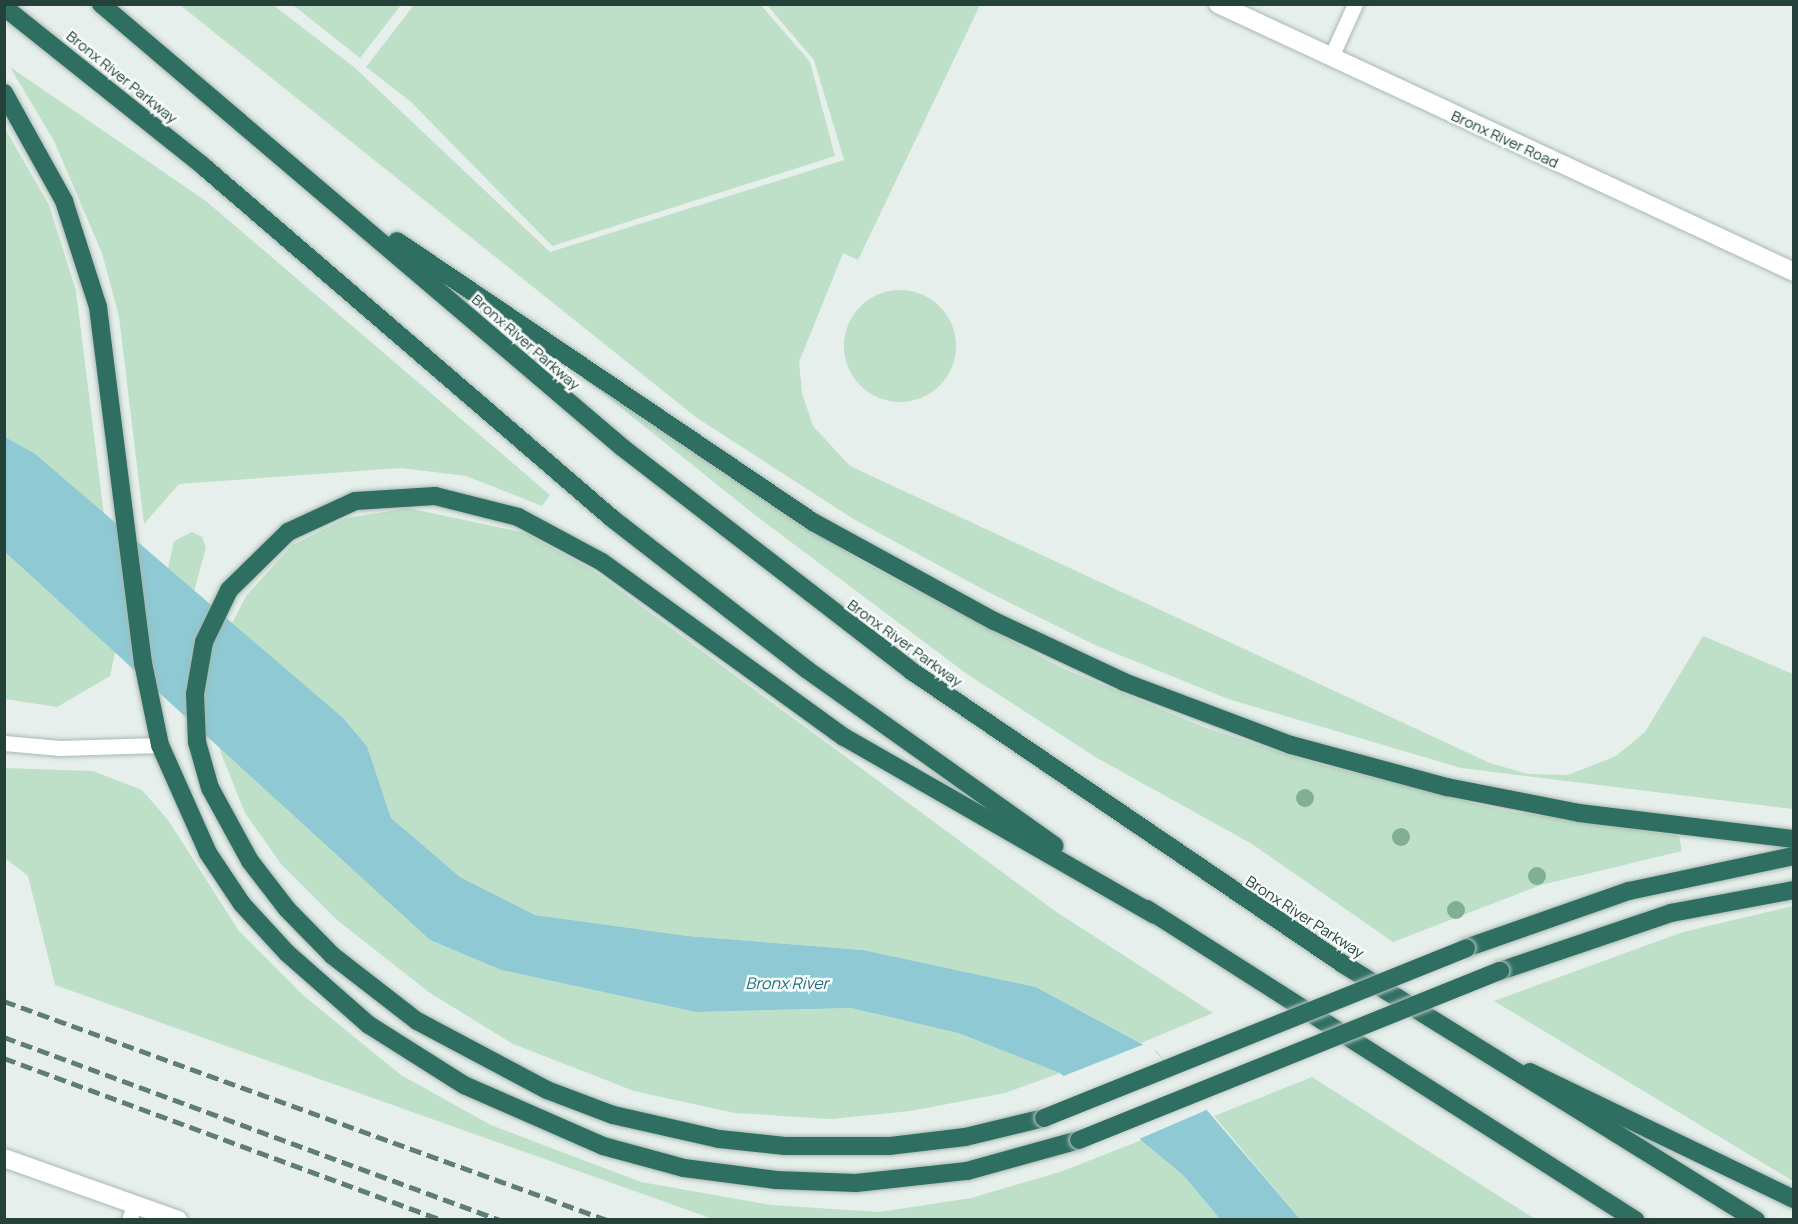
<!DOCTYPE html>
<html>
<head>
<meta charset="utf-8">
<style>
	body { margin:0 }
	#map { position:relative; width:1798px; height:1224px; overflow:hidden; background:#e6efeb; font-family:Manrope,sans-serif }
	div>[style] { position:absolute }
	.green>* { inset:0; background:#bfe0c8 }
	.round { border-radius:50% }
	.water>* { inset:0; background:#8ec9d4 }
	.pier>* { inset:0; background:#e6efeb }
	.roads { filter:drop-shadow(0 0 2px #a8b8b2) drop-shadow(0 0 2px #a8b8b2) }
	.lane>* { height:15px; margin:-7.5px; padding:0 7.5px; transform-origin:7.5px; border-radius:7.5px; background:#fff }
	.street>* { height:18px; margin:-9px; padding:0 9px; transform-origin:9px; border-radius:9px; background:#fff }
	.secondary>* { height:18px; margin:-9px; padding:0 9px; transform-origin:9px; border-radius:9px; background:#fff }
	.highway>* { height:18px; margin:-9px; padding:0 9px; transform-origin:9px; border-radius:9px; background:#2f6f62 }
	.rail>* { height:4.5px; margin-top:-2.25px; transform-origin:0; background:repeating-linear-gradient(90deg,#5f7d75 0 12px,transparent 0 18px) }
	.bridges { filter:drop-shadow(0 0 2px #c2cac8) drop-shadow(0 0 2px #c2cac8) }
	.highway-bridge>* { height:18px; margin:-9px; padding:0 9px; transform-origin:9px; border-radius:9px; background:#2f6f62 }
	.trees>* { width:18px; height:18px; margin:-9px; border-radius:50%; background:#80af93 }
	span { translate:-50% -50%; white-space:nowrap; text-align:center; line-height:1.15; -webkit-text-stroke:5px #f7fbf9; paint-order:stroke }
	.street-label { font-size:15px; color:#24423a }
	.water-label { font-size:16px; color:#1c6f80; font-style:italic }
	.frame { position:absolute; inset:0; border:6px solid #24423a; pointer-events:none }
</style>
</head>
<body>
<div id="map">
	<div class="green">
		<i style="clip-path:polygon(180px 5px,273px 5px,354px 67px,550px 252px,844px 160px,814px 60px,767px 5px,980px 5px,858px 260px,843px 253px,799px 362px,802px 393px,813px 426px,850px 466px,1490px 763px,1528px 774px,1568px 775px,1616px 756px,1645px 732px,1703px 636px,1793px 674px,1793px 809px,1461px 768px,1228px 699px,1095px 645px,988px 592px,855px 520px,697px 418px)"></i>
		<i style="clip-path:polygon(293px 5px,401px 5px,360px 58px)"></i>
		<i style="clip-path:polygon(414px 5px,761px 5px,810px 62px,835px 156px,552px 246px,411px 102px,366px 67px)"></i>
		<i style="clip-path:polygon(10px 67px,206px 201px,550px 495px,542px 506px,466px 476px,401px 468px,179px 484px,144px 524px,119px 317px,102px 253px,54px 141px)"></i>
		<i style="clip-path:polygon(4px 127px,49px 205px,76px 291px,119px 635px,110px 676px,57px 707px,5px 699px,5px 552px,58px 600px,34px 453px,5px 437px)"></i>
		<i class="round" style="left:844px;top:290px;width:112px;height:112px"></i>
		<i style="clip-path:polygon(592px 378px,688px 448px,861px 561px,1062px 668px,1204px 727px,1304px 760px,1501px 810px,1679px 836px,1682px 851px,1541px 885px,1393px 942px,1252px 844px,1097px 758px,967px 674px,755px 515px,589px 382px)"></i>
		<i style="clip-path:polygon(408px 508px,525px 533px,592px 570px,1055px 911px,1213px 1013px,1141px 1043px,1036px 987px,863px 950px,688px 936px,535px 915px,460px 877px,391px 818px,367px 746px,343px 718px,297px 817px,430px 940px,501px 970px,696px 1012px,851px 1008px,958px 1033px,1060px 1073px,1005px 1093px,911px 1111px,831px 1119px,734px 1113px,634px 1091px,513px 1044px,430px 993px,337px 920px,281px 864px,245px 813px,221px 753px,212px 702px,224px 639px,246px 596px,292px 545px,347px 518px)"></i>
		<i style="clip-path:polygon(192px 532px,202px 537px,206px 547px,186px 621px,166px 577px,174px 541px)"></i>
		<i style="clip-path:polygon(4px 768px,93px 771px,142px 790px,168px 820px,239px 931px,304px 996px,401px 1075px,491px 1125px,641px 1182px,771px 1205px,879px 1212px,971px 1198px,1060px 1172px,1142px 1140px,1183px 1175px,1220px 1219px,713px 1219px,55px 985px,28px 876px,5px 858px)"></i>
		<i style="clip-path:polygon(1793px 906px,1793px 1181px,1494px 1001px,1683px 932px)"></i>
		<i style="clip-path:polygon(1312px 1077px,1535px 1219px,1300px 1219px,1214px 1116px)"></i>
	</div>
	<div class="water">
		<i style="clip-path:polygon(5px 437px,34px 453px,343px 718px,367px 746px,391px 818px,460px 877px,535px 915px,688px 936px,863px 950px,1036px 987px,1157px 1052px,1300px 1219px,1220px 1219px,1183px 1175px,1060px 1073px,958px 1033px,851px 1008px,696px 1012px,501px 970px,430px 940px,5px 552px)"></i>
	</div>
	<div class="pier">
		<i style="clip-path:polygon(1147px 1043px,1211px 1108px,1137px 1140px,1061px 1077px)"></i>
	</div>
	<div class="roads">
		<div class="lane">
			<i style="left:1331px;top:57px;width:58px;rotate:-65.6deg"></i>
			<i style="left:4px;top:743px;width:56px;rotate:5.1deg"></i>
			<i style="left:60px;top:748px;width:100px;rotate:-1.7deg"></i>
			<i style="left:129px;top:1220px;width:18px;rotate:-71deg"></i>
		</div>
		<div class="street">
			<i style="left:4px;top:1158px;width:185px;rotate:19.6deg"></i>
		</div>
		<div class="secondary">
			<i style="left:1218px;top:4px;width:635px;rotate:24.95deg"></i>
		</div>
		<div class="highway">
			<i style="left:101px;top:4px;width:685px;rotate:40.38deg"></i>
			<i style="left:623px;top:448px;width:363px;rotate:37.7deg"></i>
			<i style="left:910px;top:670px;width:523px;rotate:34.18deg"></i>
			<i style="left:1343px;top:964px;width:486px;rotate:31.8deg"></i>
			<i style="left:4px;top:7px;width:255px;rotate:38.6deg"></i>
			<i style="left:203px;top:166px;width:542px;rotate:40.74deg"></i>
			<i style="left:614px;top:520px;width:243px;rotate:37.8deg"></i>
			<i style="left:806px;top:669px;width:305px;rotate:35.4deg"></i>
			<i style="left:4px;top:93px;width:124px;rotate:60.9deg"></i>
			<i style="left:64px;top:201px;width:111px;rotate:72.2deg"></i>
			<i style="left:98px;top:307px;width:359px;rotate:82.8deg"></i>
			<i style="left:143px;top:663px;width:84px;rotate:78.3deg"></i>
			<i style="left:160px;top:745px;width:118px;rotate:66deg"></i>
			<i style="left:208px;top:853px;width:61px;rotate:56.3deg"></i>
			<i style="left:242px;top:904px;width:67px;rotate:47.4deg"></i>
			<i style="left:287px;top:953px;width:109px;rotate:41.3deg"></i>
			<i style="left:369px;top:1025px;width:112px;rotate:32.3deg"></i>
			<i style="left:464px;top:1085px;width:152px;rotate:23.7deg"></i>
			<i style="left:603px;top:1146px;width:84px;rotate:15.2deg"></i>
			<i style="left:684px;top:1168px;width:93px;rotate:7.4deg"></i>
			<i style="left:776px;top:1180px;width:80px;rotate:2.1deg"></i>
			<i style="left:856px;top:1183px;width:112px;rotate:-6.2deg"></i>
			<i style="left:967px;top:1171px;width:116px;rotate:-15.5deg"></i>
			<i style="left:397px;top:241px;width:502px;rotate:34.04deg"></i>
			<i style="left:813px;top:522px;width:206px;rotate:28.7deg"></i>
			<i style="left:994px;top:621px;width:144px;rotate:25.1deg"></i>
			<i style="left:1124px;top:682px;width:178px;rotate:20.7deg"></i>
			<i style="left:1291px;top:745px;width:162px;rotate:15.1deg"></i>
			<i style="left:1447px;top:787px;width:135px;rotate:11.1deg"></i>
			<i style="left:1579px;top:813px;width:217px;rotate:6.9deg"></i>
			<i style="left:1147px;top:909px;width:579px;rotate:32.51deg"></i>
			<i style="left:1466px;top:948px;width:173px;rotate:-19.3deg"></i>
			<i style="left:1629px;top:891px;width:169px;rotate:-12deg"></i>
			<i style="left:1500px;top:971px;width:181px;rotate:-18.7deg"></i>
			<i style="left:1671px;top:913px;width:125px;rotate:-10.6deg"></i>
			<i style="left:1530px;top:1072px;width:293px;rotate:25.7deg"></i>
			<i style="left:1044px;top:1118px;width:81px;rotate:166.5deg"></i>
			<i style="left:965px;top:1137px;width:77px;rotate:173.2deg"></i>
			<i style="left:889px;top:1146px;width:104px;rotate:180deg"></i>
			<i style="left:785px;top:1146px;width:66px;rotate:-173.9deg"></i>
			<i style="left:719px;top:1139px;width:109px;rotate:-167.2deg"></i>
			<i style="left:613px;top:1115px;width:71px;rotate:-159.3deg"></i>
			<i style="left:547px;top:1090px;width:147px;rotate:-152deg"></i>
			<i style="left:417px;top:1021px;width:108px;rotate:-142.2deg"></i>
			<i style="left:332px;top:955px;width:64px;rotate:-134.4deg"></i>
			<i style="left:287px;top:909px;width:61px;rotate:-127.6deg"></i>
			<i style="left:250px;top:861px;width:83px;rotate:-118.7deg"></i>
			<i style="left:210px;top:788px;width:48px;rotate:-105.8deg"></i>
			<i style="left:197px;top:742px;width:48px;rotate:-92.4deg"></i>
			<i style="left:195px;top:694px;width:53px;rotate:-80.2deg"></i>
			<i style="left:204px;top:642px;width:58px;rotate:-64.3deg"></i>
			<i style="left:229px;top:590px;width:83px;rotate:-44.5deg"></i>
			<i style="left:288px;top:532px;width:74px;rotate:-24.8deg"></i>
			<i style="left:355px;top:501px;width:80px;rotate:-3.6deg"></i>
			<i style="left:435px;top:496px;width:86px;rotate:14.2deg"></i>
			<i style="left:518px;top:517px;width:95px;rotate:28.2deg"></i>
			<i style="left:602px;top:562px;width:299px;rotate:35.9deg"></i>
			<i style="left:844px;top:737px;width:358px;rotate:29.8deg"></i>
		</div>
	</div>
	<div class="rail">
		<i style="left:4px;top:1001px;width:642px;rotate:19.96deg"></i>
		<i style="left:4px;top:1037px;width:529px;rotate:20.25deg"></i>
		<i style="left:4px;top:1058px;width:468px;rotate:20.3deg"></i>
	</div>
	<div class="bridges">
		<div class="highway-bridge">
			<i style="left:1044px;top:1118px;width:455px;rotate:-21.9deg"></i>
			<i style="left:1079px;top:1140px;width:454px;rotate:-21.9deg"></i>
		</div>
	</div>
	<div class="trees">
		<i style="left:1305px;top:798px"></i>
		<i style="left:1401px;top:837px"></i>
		<i style="left:1537px;top:876px"></i>
		<i style="left:1456px;top:910px"></i>
	</div>
	<div class="street-label">
		<span style="left:122px;top:77px;rotate:39deg">Bronx River Parkway</span>
		<span style="left:1505px;top:139px;rotate:25deg">Bronx River Road</span>
		<span style="left:526px;top:342px;rotate:41deg">Bronx River Parkway</span>
		<span style="left:905px;top:643px;rotate:36deg">Bronx River Parkway</span>
		<span style="left:1305px;top:917px;rotate:33deg">Bronx River Parkway</span>
	</div>
	<div class="water-label">
		<span style="left:787px;top:983px">Bronx River</span>
	</div>
	<div class="frame"></div>
</div>
</body>
</html>
